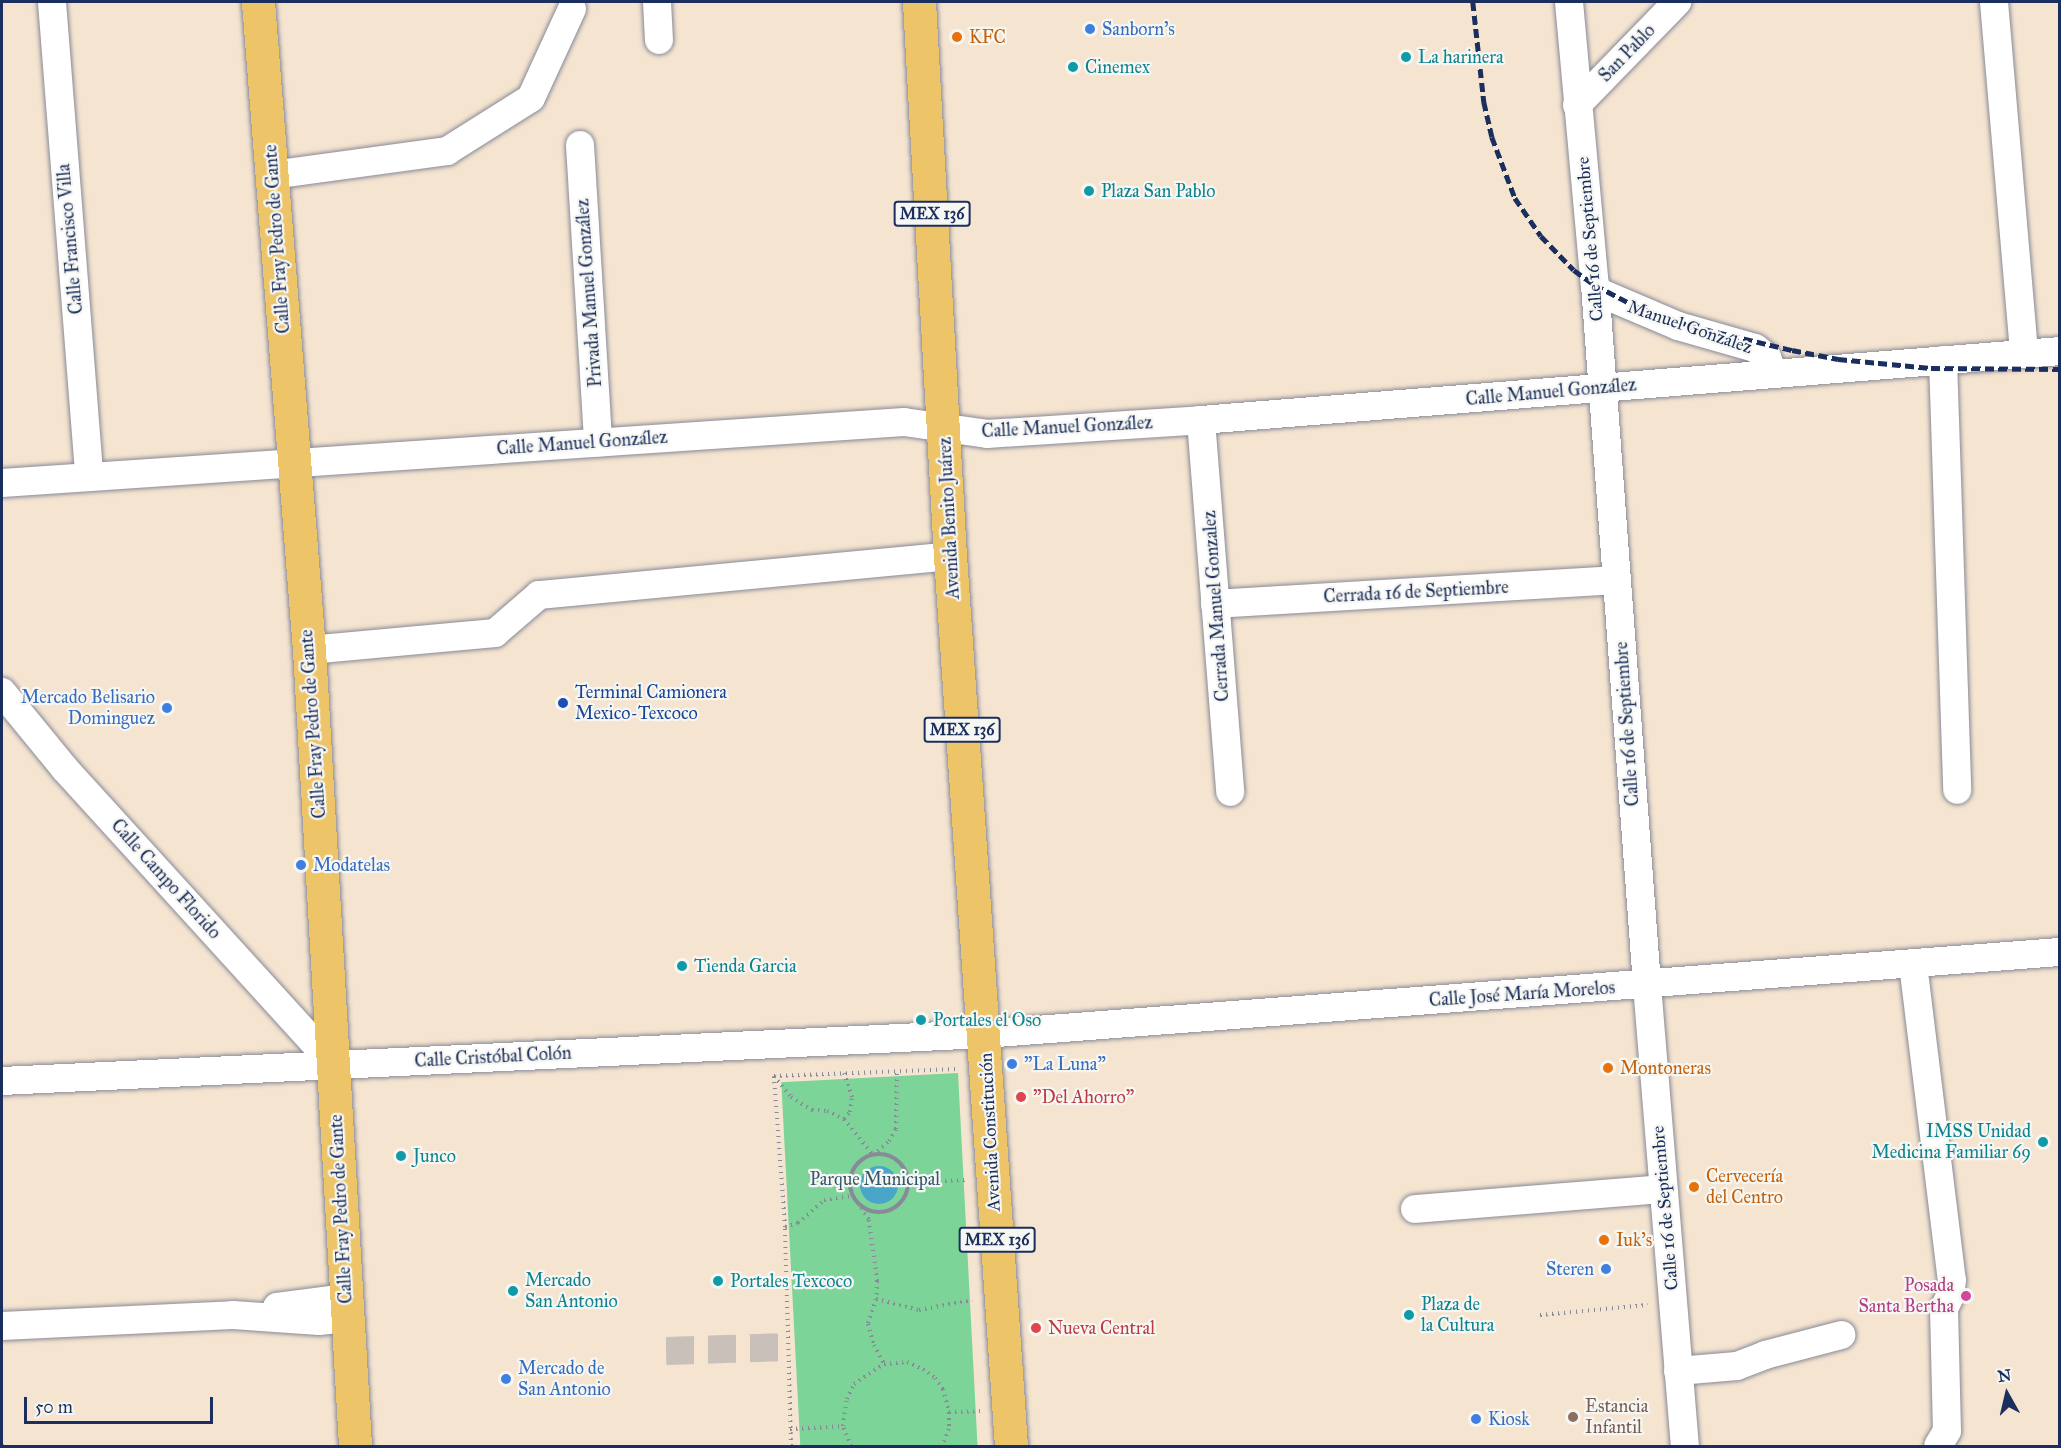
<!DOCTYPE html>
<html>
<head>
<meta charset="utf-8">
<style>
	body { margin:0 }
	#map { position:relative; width:2061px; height:1448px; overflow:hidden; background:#f5e4d0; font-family:"IM FELL Great Primer",serif }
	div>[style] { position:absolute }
	.green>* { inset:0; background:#7cd499; transform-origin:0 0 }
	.water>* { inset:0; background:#49a6c8 }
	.round { border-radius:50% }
	.minor-tunnel>* { height:28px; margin-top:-14px; transform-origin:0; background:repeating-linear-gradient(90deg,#c9c0b9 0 28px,transparent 0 42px) }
	.path>* { height:4px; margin-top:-2px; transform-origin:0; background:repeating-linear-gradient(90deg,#888a97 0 1.5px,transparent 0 6px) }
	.path>.ring { margin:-2px; padding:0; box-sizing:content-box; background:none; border:4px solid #888a97; border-radius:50% }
	.roads { filter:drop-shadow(0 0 2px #888a97) drop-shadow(0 0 2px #888a97) }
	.minor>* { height:28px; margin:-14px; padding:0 14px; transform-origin:14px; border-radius:14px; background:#fff }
	.major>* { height:33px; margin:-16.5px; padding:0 16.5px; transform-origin:16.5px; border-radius:16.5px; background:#eec469 }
	.rail>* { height:4.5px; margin-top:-2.25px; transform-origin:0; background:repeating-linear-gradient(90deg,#1b2f5e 0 9px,transparent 0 13.5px) }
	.dots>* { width:16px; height:16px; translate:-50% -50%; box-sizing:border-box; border:3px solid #f6f6f2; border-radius:50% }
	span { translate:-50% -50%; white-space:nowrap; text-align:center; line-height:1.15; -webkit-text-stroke:4.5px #f6f6f2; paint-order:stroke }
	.shield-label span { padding:2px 4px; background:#f6f6f2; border:2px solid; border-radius:4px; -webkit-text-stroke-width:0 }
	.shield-label { font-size:16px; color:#1b2f5e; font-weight:700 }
	.shop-label { font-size:18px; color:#366cbe }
	.left { translate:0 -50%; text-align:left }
	.right { translate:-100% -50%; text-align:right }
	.food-label { font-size:18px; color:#c56008 }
	.street-label { font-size:18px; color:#1b2f5e }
	.culture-label { font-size:18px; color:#0d838f }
	.transit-label { font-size:18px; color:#164399 }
	.health-label { font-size:18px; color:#be3a42 }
	.park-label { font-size:18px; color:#33586d }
	.hotel-label { font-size:18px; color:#b23c85 }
	.education-label { font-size:18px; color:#785e54 }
	.frame { position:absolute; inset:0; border:3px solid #1b2f5e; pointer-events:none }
	.north { position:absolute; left:1977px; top:1364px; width:60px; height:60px; -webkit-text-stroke:4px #f6f6f2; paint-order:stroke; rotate:352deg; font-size:16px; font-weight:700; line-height:24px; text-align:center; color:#1b2f5e }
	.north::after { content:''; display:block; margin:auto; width:21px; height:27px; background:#1b2f5e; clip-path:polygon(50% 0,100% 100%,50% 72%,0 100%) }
	.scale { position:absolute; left:24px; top:1397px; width:189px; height:27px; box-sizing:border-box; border:3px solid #1b2f5e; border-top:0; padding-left:8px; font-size:18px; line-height:21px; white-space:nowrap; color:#1b2f5e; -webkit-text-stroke:4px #f6f6f2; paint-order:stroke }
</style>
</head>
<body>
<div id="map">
	<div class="green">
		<i style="left:958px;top:1073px;width:374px;height:177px;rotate:87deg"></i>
	</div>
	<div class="water">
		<i class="round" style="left:860px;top:1166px;width:38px;height:38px"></i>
	</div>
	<div class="minor-tunnel">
		<i style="left:666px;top:1351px;width:122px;rotate:-1.9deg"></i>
	</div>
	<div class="path">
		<i style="left:774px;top:1076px;width:27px;rotate:51deg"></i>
		<i style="left:791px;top:1097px;width:25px;rotate:32deg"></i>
		<i style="left:812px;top:1110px;width:15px;rotate:4deg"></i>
		<i style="left:827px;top:1111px;width:19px;rotate:25deg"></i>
		<i style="left:844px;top:1119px;width:46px;rotate:51.1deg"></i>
		<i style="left:873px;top:1155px;width:21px;rotate:-41deg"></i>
		<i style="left:889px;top:1141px;width:14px;rotate:-60deg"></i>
		<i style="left:896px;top:1129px;width:58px;rotate:-89deg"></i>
		<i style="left:844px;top:1119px;width:9px;rotate:-49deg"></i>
		<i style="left:850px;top:1112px;width:15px;rotate:-82deg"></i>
		<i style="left:852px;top:1097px;width:25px;rotate:-108deg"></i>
		<i class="ring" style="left:850px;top:1154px;width:54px;height:54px"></i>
		<i style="left:909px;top:1182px;width:56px;rotate:-2deg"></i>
		<i style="left:861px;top:1208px;width:14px;rotate:56deg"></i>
		<i style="left:869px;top:1220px;width:62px;rotate:82.5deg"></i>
		<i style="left:877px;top:1281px;width:18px;rotate:93deg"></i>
		<i style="left:876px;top:1299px;width:26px;rotate:108deg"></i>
		<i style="left:868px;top:1324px;width:22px;rotate:74deg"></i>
		<i style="left:874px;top:1345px;width:21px;rotate:62deg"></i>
		<i style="left:785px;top:1227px;width:14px;rotate:-17deg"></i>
		<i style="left:798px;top:1223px;width:35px;rotate:-41deg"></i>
		<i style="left:824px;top:1200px;width:28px;rotate:-8deg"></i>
		<i style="left:876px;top:1299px;width:44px;rotate:14.3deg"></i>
		<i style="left:919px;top:1310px;width:54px;rotate:-10.7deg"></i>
		<i style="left:1540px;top:1315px;width:108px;rotate:-5.3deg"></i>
		<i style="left:949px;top:1412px;width:31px;rotate:-2deg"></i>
		<i style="left:790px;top:1429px;width:53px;rotate:-3.2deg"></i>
		<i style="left:2px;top:1445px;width:1px;rotate:45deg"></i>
		<i style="left:791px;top:1446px;width:219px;rotate:-91.6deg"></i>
		<i style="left:785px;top:1227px;width:151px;rotate:-94.2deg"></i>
		<i style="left:774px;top:1076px;width:183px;rotate:-2.2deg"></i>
		<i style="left:851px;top:1446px;width:22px;rotate:-112deg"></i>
		<i style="left:843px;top:1426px;width:27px;rotate:-82deg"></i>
		<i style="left:847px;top:1399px;width:17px;rotate:-65deg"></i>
		<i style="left:854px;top:1384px;width:36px;rotate:-34deg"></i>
		<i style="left:884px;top:1364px;width:23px;rotate:-5deg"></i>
		<i style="left:907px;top:1362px;width:17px;rotate:24deg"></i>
		<i style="left:923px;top:1369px;width:15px;rotate:37deg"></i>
		<i style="left:935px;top:1378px;width:14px;rotate:54deg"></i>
		<i style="left:943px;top:1389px;width:24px;rotate:75deg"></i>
		<i style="left:949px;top:1412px;width:17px;rotate:90deg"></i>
		<i style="left:949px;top:1429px;width:18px;rotate:112deg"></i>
	</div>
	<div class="roads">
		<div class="minor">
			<i style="left:52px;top:2px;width:475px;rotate:85.5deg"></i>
			<i style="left:657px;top:2px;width:38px;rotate:87deg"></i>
			<i style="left:1569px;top:2px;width:284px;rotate:84.8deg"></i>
			<i style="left:1595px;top:285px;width:702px;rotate:85.75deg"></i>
			<i style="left:1647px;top:985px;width:463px;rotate:85.3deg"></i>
			<i style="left:1994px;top:2px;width:353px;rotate:85.1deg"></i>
			<i style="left:1577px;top:105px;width:144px;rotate:-45.8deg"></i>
			<i style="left:580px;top:145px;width:298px;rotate:86.5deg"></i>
			<i style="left:272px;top:175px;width:177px;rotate:-7.8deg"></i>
			<i style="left:447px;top:151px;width:99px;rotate:-32.2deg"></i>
			<i style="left:531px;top:98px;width:98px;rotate:-65.3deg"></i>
			<i style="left:1596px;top:291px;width:89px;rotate:23.1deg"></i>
			<i style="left:1678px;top:326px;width:80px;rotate:15.9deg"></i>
			<i style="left:1755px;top:348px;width:15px;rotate:37deg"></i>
			<i style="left:1767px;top:357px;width:18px;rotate:71deg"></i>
			<i style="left:1943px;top:360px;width:430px;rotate:88.1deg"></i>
			<i style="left:1201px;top:420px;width:373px;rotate:85.5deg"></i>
			<i style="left:2px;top:483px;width:904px;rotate:-3.87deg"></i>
			<i style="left:904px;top:422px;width:84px;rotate:8.2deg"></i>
			<i style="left:987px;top:434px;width:214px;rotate:-3.7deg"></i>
			<i style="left:1201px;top:420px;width:862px;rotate:-4.59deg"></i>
			<i style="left:1215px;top:604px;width:402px;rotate:-3.4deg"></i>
			<i style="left:309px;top:650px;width:187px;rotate:-5.2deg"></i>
			<i style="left:495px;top:633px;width:58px;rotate:-40.8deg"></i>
			<i style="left:539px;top:595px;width:413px;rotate:-5.4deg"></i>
			<i style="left:2px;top:692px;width:99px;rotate:50.7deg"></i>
			<i style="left:65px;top:769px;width:399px;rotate:47.7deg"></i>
			<i style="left:1913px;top:964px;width:318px;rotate:83deg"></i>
			<i style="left:1952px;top:1280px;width:16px;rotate:97deg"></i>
			<i style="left:1950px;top:1296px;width:14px;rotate:115deg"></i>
			<i style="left:1944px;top:1309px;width:122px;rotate:88.6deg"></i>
			<i style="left:1947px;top:1431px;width:17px;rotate:121deg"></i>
			<i style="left:2px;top:1081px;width:983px;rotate:-2.74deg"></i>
			<i style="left:984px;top:1034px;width:1079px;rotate:-4.36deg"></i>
			<i style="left:1415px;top:1209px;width:249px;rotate:-4.6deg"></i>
			<i style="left:277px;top:1307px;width:70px;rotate:-7.4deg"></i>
			<i style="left:2px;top:1326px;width:231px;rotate:-2.7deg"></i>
			<i style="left:233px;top:1315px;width:86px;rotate:4deg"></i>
			<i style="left:319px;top:1321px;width:28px;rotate:-6deg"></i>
			<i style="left:1678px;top:1371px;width:59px;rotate:-4.8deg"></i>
			<i style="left:1737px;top:1366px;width:30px;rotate:-21deg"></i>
			<i style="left:1765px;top:1355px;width:79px;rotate:-14.7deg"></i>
		</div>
		<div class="major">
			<i style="left:258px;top:2px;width:650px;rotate:85.5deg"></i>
			<i style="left:309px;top:650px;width:797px;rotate:86.69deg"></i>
			<i style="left:919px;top:2px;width:555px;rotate:86.8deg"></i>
			<i style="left:950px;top:556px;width:892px;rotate:86.08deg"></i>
		</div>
	</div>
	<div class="rail">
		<i style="left:1473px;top:2px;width:101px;rotate:83.7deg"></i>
		<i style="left:1484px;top:102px;width:36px;rotate:77deg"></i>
		<i style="left:1492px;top:137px;width:65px;rotate:69.3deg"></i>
		<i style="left:1515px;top:198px;width:46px;rotate:55.6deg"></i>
		<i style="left:1541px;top:236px;width:47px;rotate:45.9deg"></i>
		<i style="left:1574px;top:270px;width:26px;rotate:36deg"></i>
		<i style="left:1595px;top:285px;width:50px;rotate:27.6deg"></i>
		<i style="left:1639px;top:308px;width:55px;rotate:19.1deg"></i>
		<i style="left:1691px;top:326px;width:104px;rotate:13.4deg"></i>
		<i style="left:1792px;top:350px;width:47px;rotate:11.1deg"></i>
		<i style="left:1838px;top:359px;width:93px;rotate:5.5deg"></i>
		<i style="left:1931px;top:368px;width:129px;rotate:0.4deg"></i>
	</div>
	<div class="dots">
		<i style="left:1090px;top:29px;background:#3f7fe0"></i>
		<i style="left:957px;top:37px;background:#e8710a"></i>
		<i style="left:1406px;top:57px;background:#0f9aa8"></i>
		<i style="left:1073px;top:67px;background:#0f9aa8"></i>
		<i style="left:1089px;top:191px;background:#0f9aa8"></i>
		<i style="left:563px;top:703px;background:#1a4fb4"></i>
		<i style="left:167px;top:708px;background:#3f7fe0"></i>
		<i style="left:301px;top:865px;background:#3f7fe0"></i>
		<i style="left:682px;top:966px;background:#0f9aa8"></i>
		<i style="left:921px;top:1020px;background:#0f9aa8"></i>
		<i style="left:1012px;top:1064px;background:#3f7fe0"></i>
		<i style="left:1608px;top:1068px;background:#e8710a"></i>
		<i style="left:1021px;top:1097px;background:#e0444e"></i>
		<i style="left:2043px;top:1142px;background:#0f9aa8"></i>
		<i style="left:401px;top:1156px;background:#0f9aa8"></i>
		<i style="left:1694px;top:1187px;background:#e8710a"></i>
		<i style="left:1604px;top:1240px;background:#e8710a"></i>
		<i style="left:1606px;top:1269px;background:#3f7fe0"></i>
		<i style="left:718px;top:1281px;background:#0f9aa8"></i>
		<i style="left:513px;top:1291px;background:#0f9aa8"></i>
		<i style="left:1966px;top:1296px;background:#d1479c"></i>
		<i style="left:1409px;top:1315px;background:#0f9aa8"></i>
		<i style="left:1036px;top:1328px;background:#e0444e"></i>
		<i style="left:506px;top:1379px;background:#3f7fe0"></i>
		<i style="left:1573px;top:1417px;background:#8d6e63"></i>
		<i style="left:1476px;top:1419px;background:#3f7fe0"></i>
	</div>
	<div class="shield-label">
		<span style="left:932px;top:214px">MEX 136</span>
		<span style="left:962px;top:730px">MEX 136</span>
		<span style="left:997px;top:1240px">MEX 136</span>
	</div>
	<div class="shop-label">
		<span class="left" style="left:1102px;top:29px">Sanborn's</span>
		<span class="right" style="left:155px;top:708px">Mercado Belisario<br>Dominguez</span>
		<span class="left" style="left:313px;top:865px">Modatelas</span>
		<span class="left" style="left:1024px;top:1064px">"La Luna"</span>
		<span class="right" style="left:1594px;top:1269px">Steren</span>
		<span class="left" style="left:518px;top:1379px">Mercado de<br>San Antonio</span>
		<span class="left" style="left:1488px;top:1419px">Kiosk</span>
	</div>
	<div class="food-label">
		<span class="left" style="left:969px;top:37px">KFC</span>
		<span class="left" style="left:1620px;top:1068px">Montoneras</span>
		<span class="left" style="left:1706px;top:1187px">Cervecería<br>del Centro</span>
		<span class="left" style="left:1616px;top:1240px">Iuk's</span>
	</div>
	<div class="street-label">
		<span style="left:1627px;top:53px;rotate:-46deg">San Pablo</span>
		<span style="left:70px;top:239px;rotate:-95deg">Calle Francisco Villa</span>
		<span style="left:277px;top:239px;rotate:-94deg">Calle Fray Pedro de Gante</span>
		<span style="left:1590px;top:239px;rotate:-95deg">Calle 16 de Septiembre</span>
		<span style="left:589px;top:293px;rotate:-94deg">Privada Manuel González</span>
		<span style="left:1690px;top:327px;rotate:19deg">Manuel González</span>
		<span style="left:1551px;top:392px;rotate:-5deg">Calle Manuel González</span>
		<span style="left:1067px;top:427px;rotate:-3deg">Calle Manuel González</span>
		<span style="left:582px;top:443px;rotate:-4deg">Calle Manuel González</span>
		<span style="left:949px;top:518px;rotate:-93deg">Avenida Benito Juárez</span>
		<span style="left:1416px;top:592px;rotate:-3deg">Cerrada 16 de Septiembre</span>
		<span style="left:1216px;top:606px;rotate:-94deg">Cerrada Manuel Gonzalez</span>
		<span style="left:313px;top:724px;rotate:-94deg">Calle Fray Pedro de Gante</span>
		<span style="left:1627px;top:724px;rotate:-94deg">Calle 16 de Septiembre</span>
		<span style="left:166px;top:879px;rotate:48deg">Calle Campo Florido</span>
		<span style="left:1522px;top:994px;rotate:-4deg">Calle José María Morelos</span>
		<span style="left:493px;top:1057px;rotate:-3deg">Calle Cristóbal Colón</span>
		<span style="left:990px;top:1132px;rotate:-93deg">Avenida Constitución</span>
		<span style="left:1665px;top:1208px;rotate:-95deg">Calle 16 de Septiembre</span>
		<span style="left:341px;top:1209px;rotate:-93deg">Calle Fray Pedro de Gante</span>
	</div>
	<div class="culture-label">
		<span class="left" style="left:1418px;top:57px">La harinera</span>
		<span class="left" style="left:1085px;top:67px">Cinemex</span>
		<span class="left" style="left:1101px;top:191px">Plaza San Pablo</span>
		<span class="left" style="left:694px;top:966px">Tienda Garcia</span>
		<span class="left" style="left:933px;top:1020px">Portales el Oso</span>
		<span class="right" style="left:2031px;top:1142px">IMSS Unidad<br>Medicina Familiar 69</span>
		<span class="left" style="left:413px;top:1156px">Junco</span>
		<span class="left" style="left:525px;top:1291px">Mercado<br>San Antonio</span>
		<span class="left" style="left:730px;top:1281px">Portales Texcoco</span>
		<span class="left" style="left:1421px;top:1315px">Plaza de<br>la Cultura</span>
	</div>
	<div class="transit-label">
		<span class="left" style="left:575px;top:703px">Terminal Camionera<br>Mexico-Texcoco</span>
	</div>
	<div class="health-label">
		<span class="left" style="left:1033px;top:1097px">"Del Ahorro"</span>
		<span class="left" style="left:1048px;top:1328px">Nueva Central</span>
	</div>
	<div class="park-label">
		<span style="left:875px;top:1179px">Parque Municipal</span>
	</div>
	<div class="hotel-label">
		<span class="right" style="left:1954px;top:1296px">Posada<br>Santa Bertha</span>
	</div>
	<div class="education-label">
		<span class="left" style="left:1585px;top:1417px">Estancia<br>Infantil</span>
	</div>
	<div class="frame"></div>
	<div class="north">N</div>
	<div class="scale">50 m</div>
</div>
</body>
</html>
